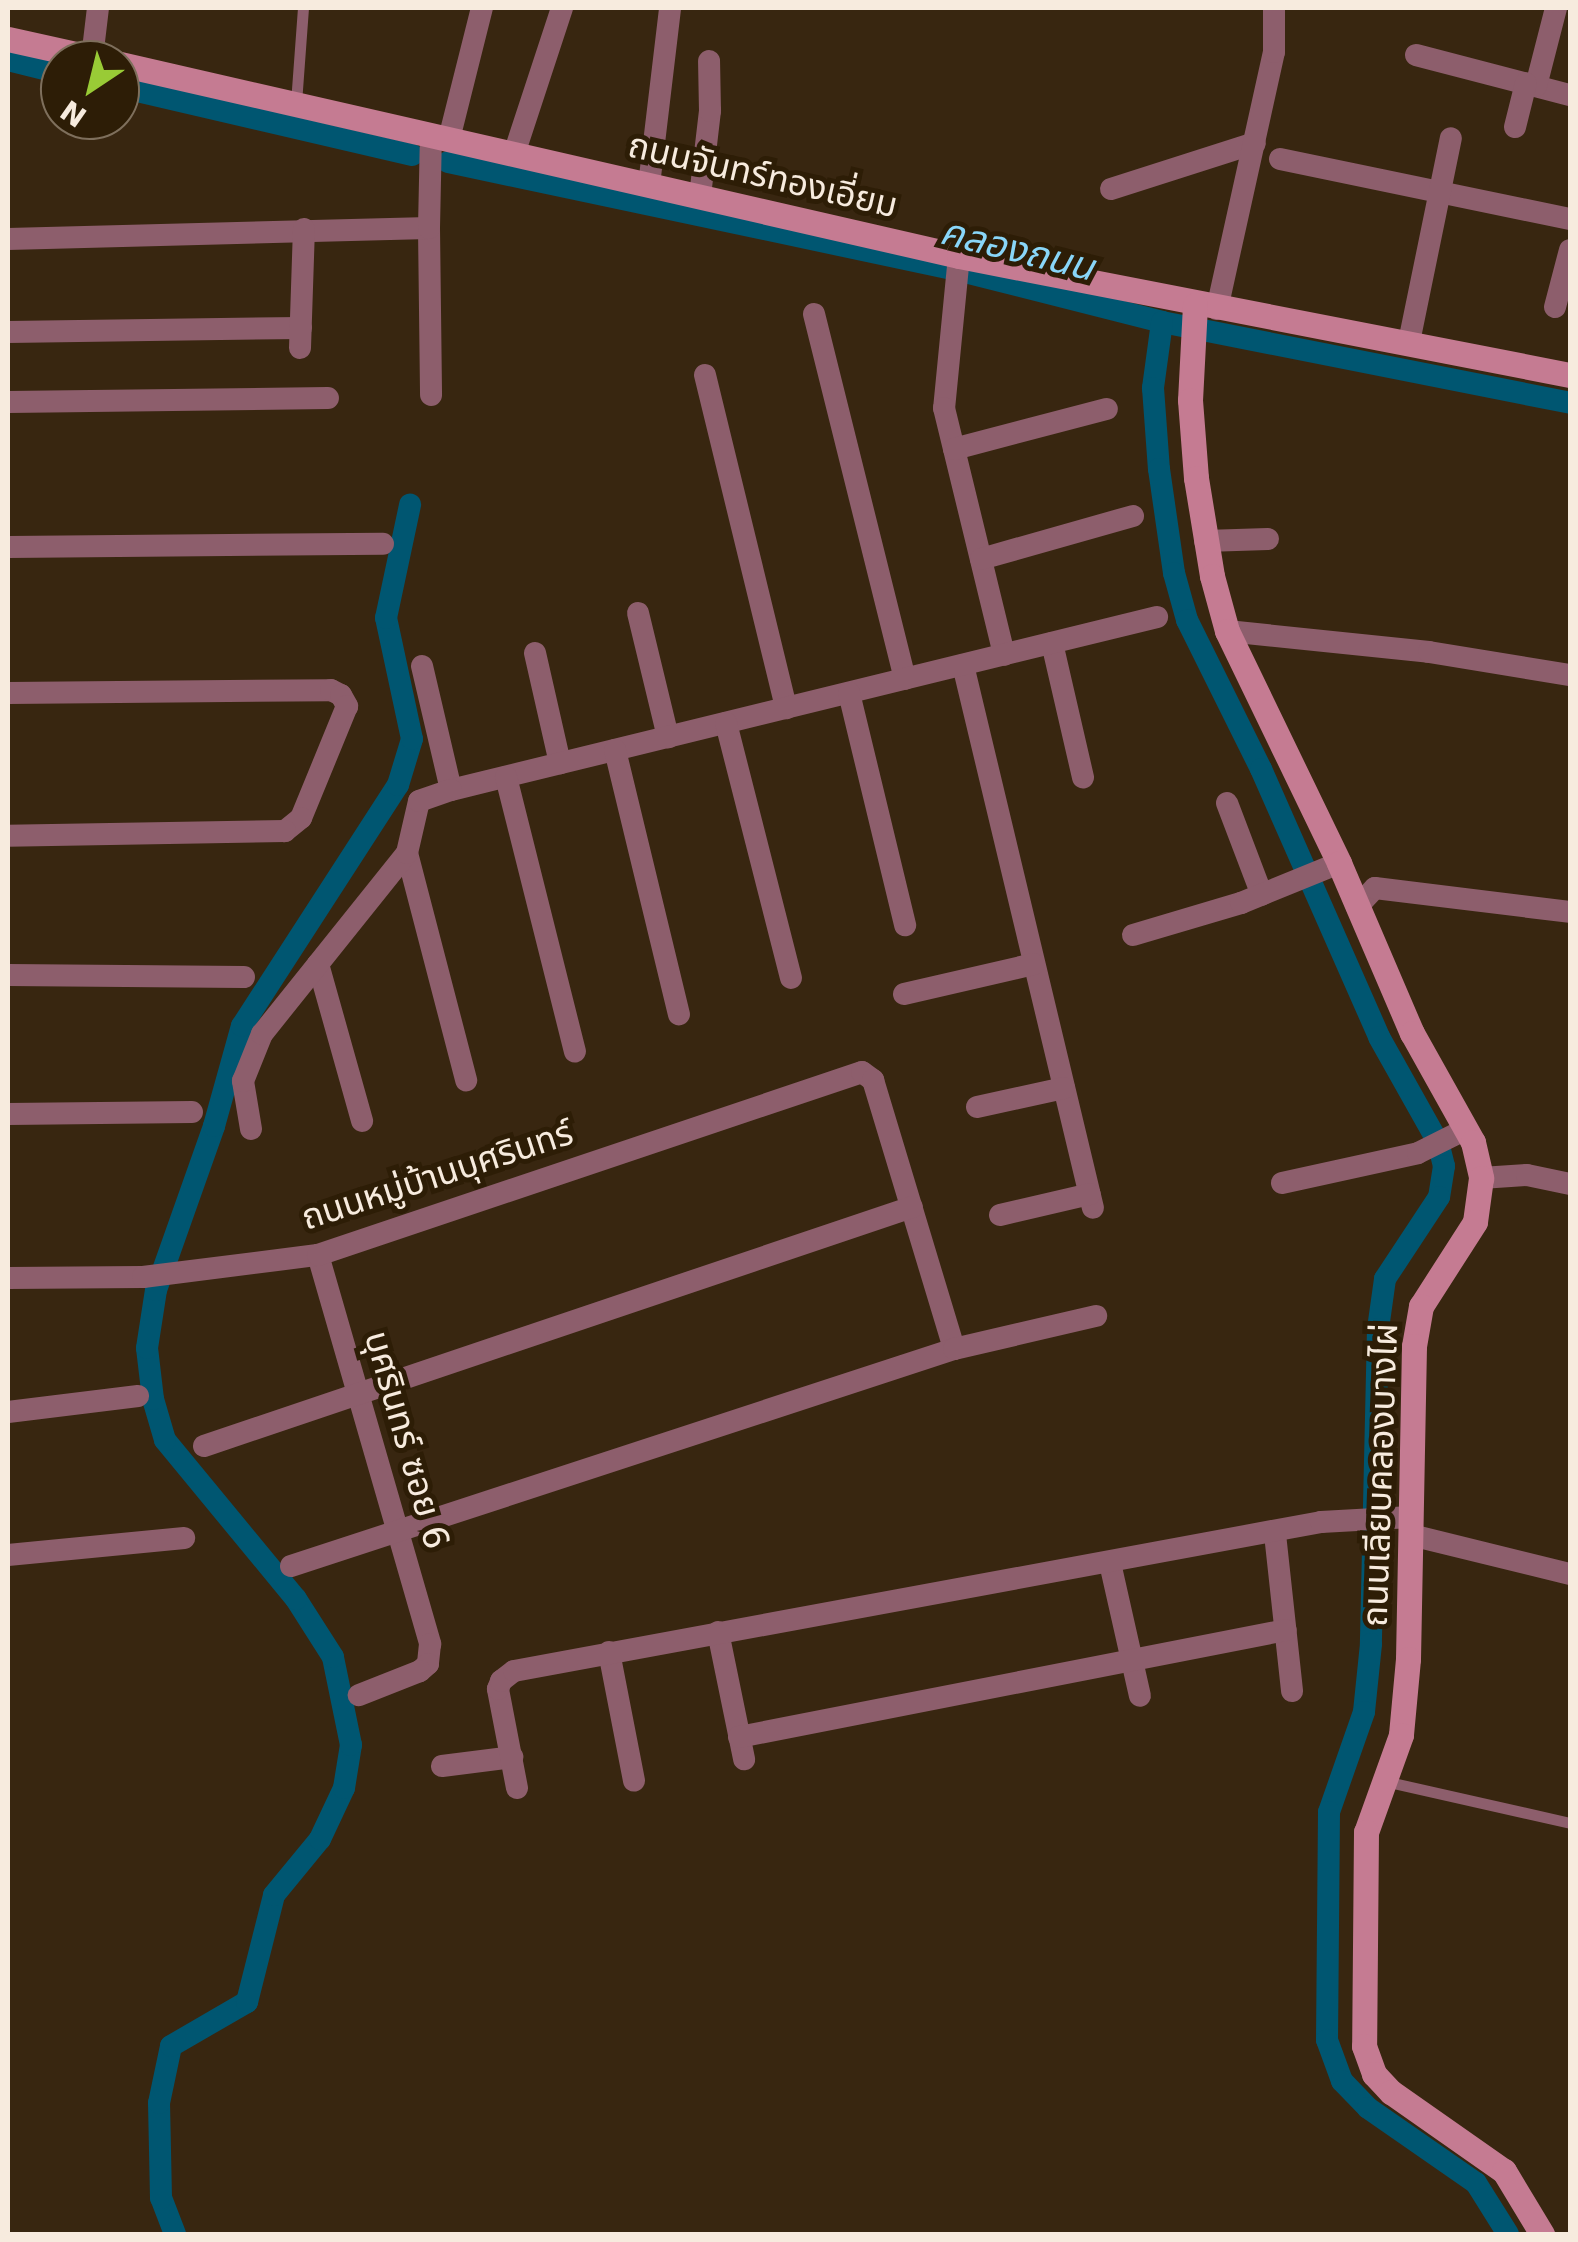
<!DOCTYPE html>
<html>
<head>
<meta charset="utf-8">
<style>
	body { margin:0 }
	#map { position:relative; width:1578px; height:2242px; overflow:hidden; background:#382610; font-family:"DejaVu Sans","Noto Sans Thai",sans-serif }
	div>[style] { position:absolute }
	.canal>* { height:22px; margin:-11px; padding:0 11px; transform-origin:11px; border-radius:11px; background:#005671 }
	.lane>* { height:11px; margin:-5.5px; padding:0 5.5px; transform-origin:5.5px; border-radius:5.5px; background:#8d5e6c }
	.street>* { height:22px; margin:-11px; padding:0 11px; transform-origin:11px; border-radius:11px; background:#8d5e6c }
	.secondary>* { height:25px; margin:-12.5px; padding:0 12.5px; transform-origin:12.5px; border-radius:12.5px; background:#c57b92 }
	span { translate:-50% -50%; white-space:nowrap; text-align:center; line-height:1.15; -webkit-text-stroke:10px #2d1d06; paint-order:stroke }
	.street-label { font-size:35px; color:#f7ebde }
	.water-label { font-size:38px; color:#89d6f8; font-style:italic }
	.frame { position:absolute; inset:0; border:10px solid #f7ebde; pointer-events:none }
	.north { position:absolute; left:40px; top:40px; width:100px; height:100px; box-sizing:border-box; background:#2d1d06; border:2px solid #7e6f5c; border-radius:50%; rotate:215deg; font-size:28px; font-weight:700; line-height:40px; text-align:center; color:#f7ebde }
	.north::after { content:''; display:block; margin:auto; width:35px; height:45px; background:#99cb36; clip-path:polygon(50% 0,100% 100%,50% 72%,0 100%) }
</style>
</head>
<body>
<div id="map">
	<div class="canal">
		<i style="left:8px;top:60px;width:54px;rotate:14deg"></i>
		<i style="left:120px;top:87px;width:300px;rotate:13.1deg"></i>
		<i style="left:448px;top:162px;width:520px;rotate:11.98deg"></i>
		<i style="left:957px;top:270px;width:211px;rotate:14.2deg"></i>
		<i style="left:1162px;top:322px;width:416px;rotate:11.2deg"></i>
		<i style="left:1162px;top:322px;width:67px;rotate:97.8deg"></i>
		<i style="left:1153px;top:388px;width:81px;rotate:85.8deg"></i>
		<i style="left:1159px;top:469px;width:105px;rotate:81.8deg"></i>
		<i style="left:1174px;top:573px;width:49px;rotate:74.5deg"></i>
		<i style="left:1187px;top:620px;width:166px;rotate:63.6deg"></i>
		<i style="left:1261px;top:769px;width:293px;rotate:66.2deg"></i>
		<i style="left:1379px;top:1037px;width:120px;rotate:60.7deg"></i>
		<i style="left:1438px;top:1142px;width:25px;rotate:76deg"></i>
		<i style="left:1444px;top:1166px;width:31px;rotate:99deg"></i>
		<i style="left:1439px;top:1197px;width:98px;rotate:123.4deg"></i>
		<i style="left:1385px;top:1279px;width:50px;rotate:98deg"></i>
		<i style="left:1378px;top:1329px;width:315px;rotate:91.3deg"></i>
		<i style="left:1371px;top:1644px;width:68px;rotate:95.9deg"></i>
		<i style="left:1364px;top:1712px;width:106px;rotate:109.3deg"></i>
		<i style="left:1329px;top:1812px;width:228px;rotate:90.5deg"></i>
		<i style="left:1327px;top:2040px;width:44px;rotate:69.9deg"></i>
		<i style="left:1342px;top:2081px;width:37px;rotate:46deg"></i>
		<i style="left:1368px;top:2108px;width:131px;rotate:34.8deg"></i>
		<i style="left:1476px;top:2183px;width:60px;rotate:57.9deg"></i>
		<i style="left:175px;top:2234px;width:39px;rotate:-111deg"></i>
		<i style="left:161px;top:2198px;width:95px;rotate:-91.2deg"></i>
		<i style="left:159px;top:2103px;width:58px;rotate:-78.1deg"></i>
		<i style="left:171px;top:2046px;width:88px;rotate:-30.1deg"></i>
		<i style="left:247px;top:2002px;width:110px;rotate:-75.8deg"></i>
		<i style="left:274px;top:1895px;width:72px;rotate:-50.6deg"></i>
		<i style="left:320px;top:1839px;width:56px;rotate:-64.8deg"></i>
		<i style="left:344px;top:1788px;width:44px;rotate:-80.8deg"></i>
		<i style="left:351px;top:1745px;width:90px;rotate:-101.6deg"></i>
		<i style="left:333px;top:1657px;width:69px;rotate:-122.5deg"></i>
		<i style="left:296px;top:1599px;width:206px;rotate:-129.5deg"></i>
		<i style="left:165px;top:1440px;width:43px;rotate:-106.3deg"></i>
		<i style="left:153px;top:1399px;width:51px;rotate:-96.7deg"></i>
		<i style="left:147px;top:1348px;width:59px;rotate:-81.2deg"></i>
		<i style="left:156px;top:1290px;width:174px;rotate:-70.5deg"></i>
		<i style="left:214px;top:1126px;width:104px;rotate:-74.4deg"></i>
		<i style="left:242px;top:1026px;width:287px;rotate:-57.1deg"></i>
		<i style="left:398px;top:785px;width:48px;rotate:-73.1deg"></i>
		<i style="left:412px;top:739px;width:124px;rotate:-102.1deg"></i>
		<i style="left:386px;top:618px;width:116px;rotate:-78deg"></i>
	</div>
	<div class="lane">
		<i style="left:296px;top:103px;width:95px;rotate:-85.8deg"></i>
		<i style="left:1384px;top:1781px;width:191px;rotate:12.7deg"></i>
	</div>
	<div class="street">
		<i style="left:1416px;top:55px;width:159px;rotate:14.6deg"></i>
		<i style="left:92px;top:58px;width:50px;rotate:-83.2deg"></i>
		<i style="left:1536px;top:86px;width:81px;rotate:-75.6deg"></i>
		<i style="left:1515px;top:127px;width:45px;rotate:-76deg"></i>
		<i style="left:449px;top:139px;width:135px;rotate:-75.9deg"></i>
		<i style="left:514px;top:154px;width:154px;rotate:-71.8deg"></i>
		<i style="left:1280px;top:159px;width:296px;rotate:11.7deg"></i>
		<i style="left:649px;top:185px;width:178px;rotate:-83.2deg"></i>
		<i style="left:1111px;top:189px;width:151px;rotate:-17.7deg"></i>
		<i style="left:700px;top:196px;width:86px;rotate:-83.3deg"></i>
		<i style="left:710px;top:111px;width:50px;rotate:-91.1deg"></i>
		<i style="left:429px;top:228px;width:167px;rotate:89.3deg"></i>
		<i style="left:8px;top:239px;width:421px;rotate:-1.5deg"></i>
		<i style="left:429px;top:228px;width:93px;rotate:-88.8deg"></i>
		<i style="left:959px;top:256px;width:153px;rotate:95.6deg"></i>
		<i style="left:944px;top:408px;width:254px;rotate:76.3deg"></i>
		<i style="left:1555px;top:307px;width:59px;rotate:-75.3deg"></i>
		<i style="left:1217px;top:309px;width:263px;rotate:-77.5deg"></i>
		<i style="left:1274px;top:52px;width:44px;rotate:-90deg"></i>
		<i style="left:814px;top:314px;width:376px;rotate:76deg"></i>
		<i style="left:8px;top:332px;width:293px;rotate:-0.8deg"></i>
		<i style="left:1409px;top:342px;width:208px;rotate:-78.4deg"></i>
		<i style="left:300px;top:348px;width:119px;rotate:-88.1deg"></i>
		<i style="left:705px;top:375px;width:343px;rotate:76.3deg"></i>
		<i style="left:8px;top:402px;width:320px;rotate:-0.7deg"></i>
		<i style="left:954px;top:449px;width:158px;rotate:-14.7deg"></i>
		<i style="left:1205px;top:541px;width:63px;rotate:-1.8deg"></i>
		<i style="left:8px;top:547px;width:375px;rotate:-0.5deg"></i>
		<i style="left:981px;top:559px;width:158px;rotate:-15.8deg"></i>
		<i style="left:638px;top:613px;width:128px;rotate:76.4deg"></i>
		<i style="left:1227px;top:631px;width:203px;rotate:5.9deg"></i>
		<i style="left:1429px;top:652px;width:143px;rotate:9.3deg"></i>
		<i style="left:1052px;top:643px;width:138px;rotate:77deg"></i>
		<i style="left:535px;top:653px;width:113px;rotate:77.2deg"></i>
		<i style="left:963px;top:665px;width:558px;rotate:76.54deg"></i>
		<i style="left:422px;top:666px;width:127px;rotate:76.8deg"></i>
		<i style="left:451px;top:790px;width:727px;rotate:-13.77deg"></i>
		<i style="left:8px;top:693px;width:323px;rotate:-0.5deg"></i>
		<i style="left:331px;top:690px;width:11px;rotate:27deg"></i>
		<i style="left:341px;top:695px;width:13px;rotate:61deg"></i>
		<i style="left:347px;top:706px;width:121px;rotate:112.3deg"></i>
		<i style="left:301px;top:818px;width:21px;rotate:141deg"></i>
		<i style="left:285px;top:831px;width:277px;rotate:179deg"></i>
		<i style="left:849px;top:693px;width:239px;rotate:76.4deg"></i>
		<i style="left:726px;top:723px;width:263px;rotate:75.7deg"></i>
		<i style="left:615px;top:750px;width:272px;rotate:76.4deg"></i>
		<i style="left:506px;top:777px;width:283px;rotate:75.9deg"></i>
		<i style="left:1227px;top:803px;width:98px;rotate:69.2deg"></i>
		<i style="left:407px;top:853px;width:235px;rotate:75.4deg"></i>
		<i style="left:1357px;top:907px;width:26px;rotate:-47deg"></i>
		<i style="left:1375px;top:888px;width:196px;rotate:7deg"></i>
		<i style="left:1133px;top:935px;width:113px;rotate:-16.5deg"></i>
		<i style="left:1241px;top:903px;width:106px;rotate:-22.2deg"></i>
		<i style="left:318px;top:964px;width:163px;rotate:74.3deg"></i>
		<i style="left:8px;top:975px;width:236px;rotate:0.5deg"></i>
		<i style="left:904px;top:994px;width:133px;rotate:-13deg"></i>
		<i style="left:977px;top:1107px;width:89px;rotate:-12.3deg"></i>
		<i style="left:8px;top:1114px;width:184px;rotate:-0.6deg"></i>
		<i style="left:251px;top:1129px;width:49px;rotate:-99.5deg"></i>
		<i style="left:243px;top:1081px;width:51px;rotate:-68deg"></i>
		<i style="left:262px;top:1034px;width:232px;rotate:-51.3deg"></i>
		<i style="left:407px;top:853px;width:53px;rotate:-77deg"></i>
		<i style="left:419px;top:801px;width:34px;rotate:-19deg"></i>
		<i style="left:1481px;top:1178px;width:46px;rotate:-3.7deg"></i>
		<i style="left:1527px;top:1175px;width:44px;rotate:11.8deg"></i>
		<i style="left:1282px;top:1183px;width:139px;rotate:-12.4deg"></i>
		<i style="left:1418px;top:1153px;width:54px;rotate:-26.6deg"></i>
		<i style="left:1000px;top:1215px;width:92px;rotate:-13.1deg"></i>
		<i style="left:318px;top:1255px;width:405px;rotate:73.9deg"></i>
		<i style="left:430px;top:1644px;width:20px;rotate:96deg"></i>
		<i style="left:428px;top:1664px;width:11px;rotate:139deg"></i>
		<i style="left:420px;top:1671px;width:66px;rotate:158.5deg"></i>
		<i style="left:8px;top:1278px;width:135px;rotate:-0.4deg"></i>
		<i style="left:143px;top:1277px;width:176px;rotate:-7.2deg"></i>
		<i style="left:318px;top:1255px;width:574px;rotate:-18.59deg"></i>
		<i style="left:862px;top:1072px;width:14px;rotate:36deg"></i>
		<i style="left:873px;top:1080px;width:281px;rotate:73.2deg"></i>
		<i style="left:8px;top:1412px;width:131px;rotate:-7deg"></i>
		<i style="left:204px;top:1446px;width:747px;rotate:-18.65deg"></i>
		<i style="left:1275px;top:1534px;width:158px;rotate:83.8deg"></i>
		<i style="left:1411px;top:1535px;width:164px;rotate:13.8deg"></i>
		<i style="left:8px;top:1555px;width:177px;rotate:-5.5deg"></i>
		<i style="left:1110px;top:1563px;width:136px;rotate:77.3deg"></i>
		<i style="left:291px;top:1566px;width:698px;rotate:-18.12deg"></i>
		<i style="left:954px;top:1349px;width:146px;rotate:-13.1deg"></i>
		<i style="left:718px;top:1632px;width:130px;rotate:78.4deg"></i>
		<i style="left:609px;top:1652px;width:131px;rotate:79deg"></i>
		<i style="left:739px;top:1737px;width:557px;rotate:-11.07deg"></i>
		<i style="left:442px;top:1766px;width:71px;rotate:-7.3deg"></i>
		<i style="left:517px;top:1788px;width:101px;rotate:-100.9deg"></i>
		<i style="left:498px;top:1689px;width:9px;rotate:-69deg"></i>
		<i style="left:501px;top:1681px;width:16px;rotate:-38deg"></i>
		<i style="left:514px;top:1671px;width:821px;rotate:-10.46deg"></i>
		<i style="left:1321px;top:1522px;width:90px;rotate:-3.2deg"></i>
	</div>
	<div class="secondary">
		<i style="left:8px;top:39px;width:97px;rotate:12.5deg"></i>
		<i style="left:120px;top:64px;width:861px;rotate:12.89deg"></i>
		<i style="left:959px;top:256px;width:622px;rotate:11.02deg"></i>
		<i style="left:1195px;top:305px;width:95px;rotate:93deg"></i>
		<i style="left:1190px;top:400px;width:78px;rotate:85.6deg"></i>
		<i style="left:1196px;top:478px;width:99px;rotate:80.7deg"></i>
		<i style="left:1212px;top:576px;width:57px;rotate:74.7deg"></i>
		<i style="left:1227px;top:631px;width:258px;rotate:64.2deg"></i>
		<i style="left:1339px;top:863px;width:185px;rotate:66.8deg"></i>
		<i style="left:1412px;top:1033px;width:125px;rotate:60.8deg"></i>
		<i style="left:1473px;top:1142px;width:37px;rotate:77deg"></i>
		<i style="left:1481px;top:1178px;width:44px;rotate:97.8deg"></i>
		<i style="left:1475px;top:1222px;width:100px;rotate:122.7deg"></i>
		<i style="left:1421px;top:1306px;width:41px;rotate:99.9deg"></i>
		<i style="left:1414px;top:1346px;width:313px;rotate:91.1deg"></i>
		<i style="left:1408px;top:1659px;width:76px;rotate:95.3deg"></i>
		<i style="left:1401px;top:1735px;width:103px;rotate:109.8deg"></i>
		<i style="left:1366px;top:1832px;width:214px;rotate:90.5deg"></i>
		<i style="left:1364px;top:2046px;width:30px;rotate:70deg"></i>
		<i style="left:1374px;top:2074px;width:25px;rotate:47deg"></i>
		<i style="left:1391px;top:2092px;width:138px;rotate:35deg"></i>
		<i style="left:1504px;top:2171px;width:74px;rotate:58.9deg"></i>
	</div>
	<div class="street-label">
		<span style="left:763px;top:175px;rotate:13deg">ถนนจันทร์ทองเอี่ยม</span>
		<span style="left:437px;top:1175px;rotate:-18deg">ถนนหมู่บ้านบุศรินทร์</span>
		<span style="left:407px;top:1440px;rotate:74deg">บุศรินทร์ ซอย 6</span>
		<span style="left:1380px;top:1475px;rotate:-88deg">ถนนเลียบคลองบางไผ่</span>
	</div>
	<div class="water-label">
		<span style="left:1017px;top:250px;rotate:14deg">คลองถนน</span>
	</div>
	<div class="frame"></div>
	<div class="north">N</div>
</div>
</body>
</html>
